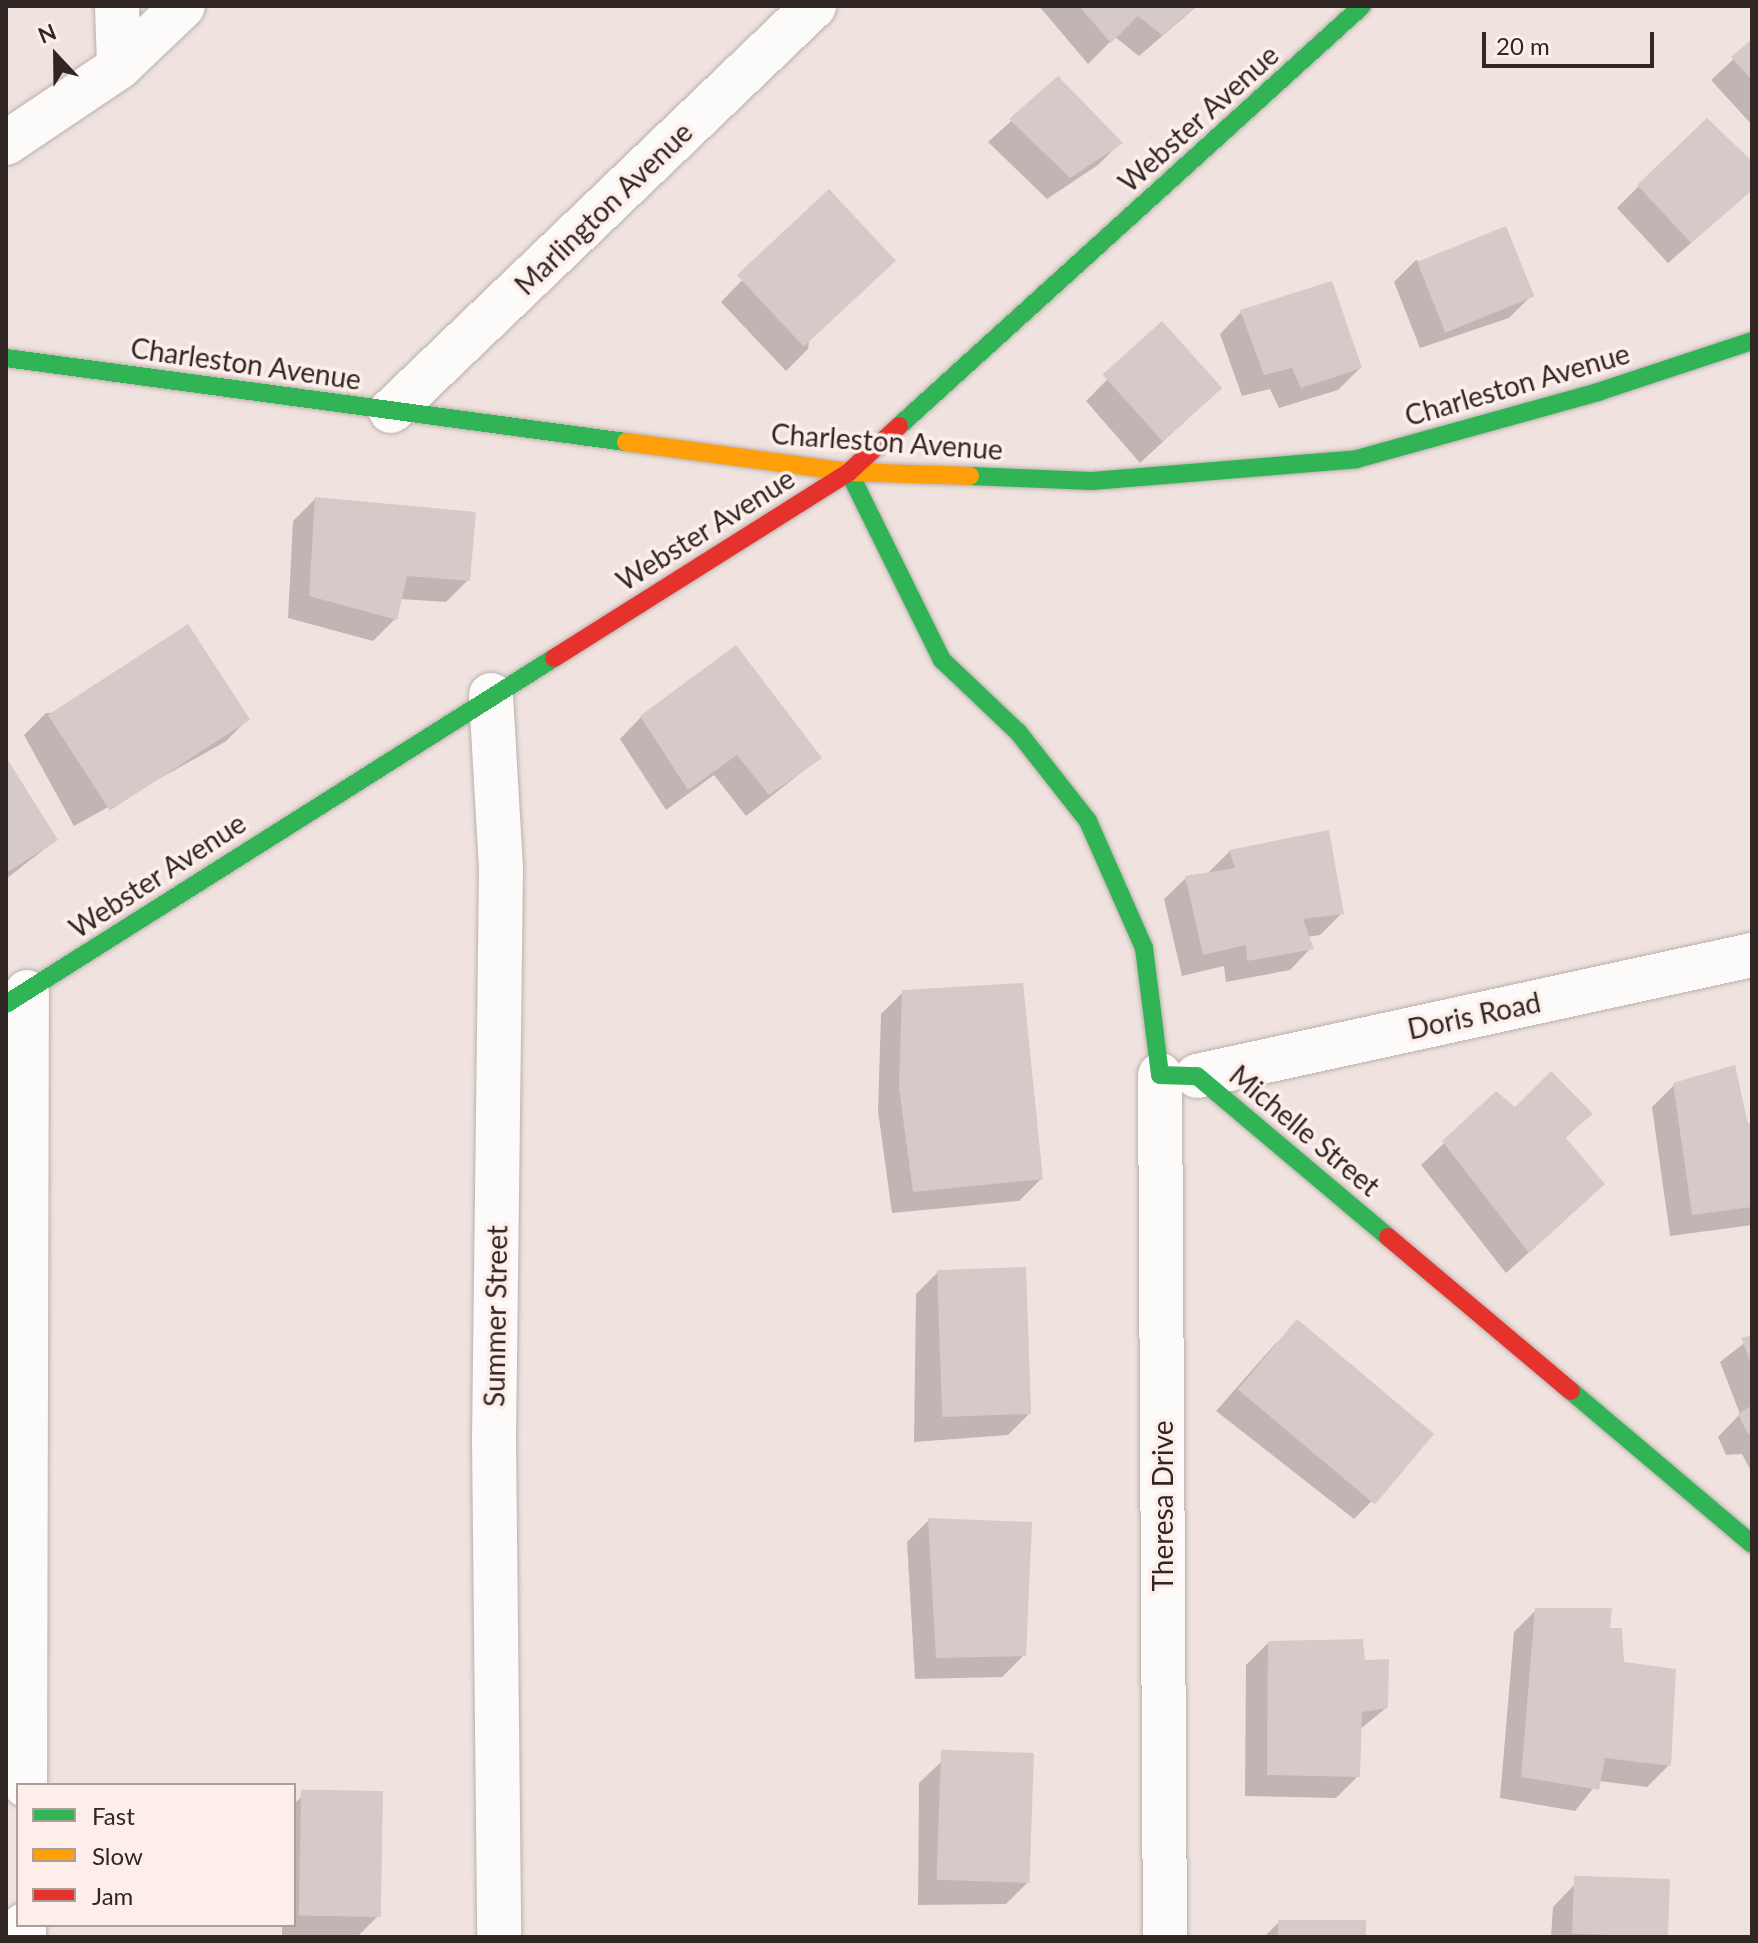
<!DOCTYPE html>
<html>
<head>
<meta charset="utf-8">
<style>
	body { margin:0 }
	#map { position:relative; width:1758px; height:1943px; overflow:hidden; background:#f0e3df; font-family:Lato,sans-serif }
	div>[style] { position:absolute }
	.shadow>* { inset:0; background:#0003 }
	.building>* { inset:0; background:#d5cac7; transform-origin:0 0 }
	.roads { filter:drop-shadow(0 0 2px #bab0ac) drop-shadow(0 0 2px #bab0ac) }
	.street>* { height:44px; margin:-22px; padding:0 22px; transform-origin:22px; border-radius:22px; background:#fdfbfa }
	.fast>* { height:18px; margin:-9px; padding:0 9px; transform-origin:9px; border-radius:9px; background:#30b455 }
	.slow>* { height:18px; margin:-9px; padding:0 9px; transform-origin:9px; border-radius:9px; background:#ff9f0a }
	.jam>* { height:18px; margin:-9px; padding:0 9px; transform-origin:9px; border-radius:9px; background:#e5322d }
	span { translate:-50% -50%; white-space:nowrap; text-align:center; line-height:1.15; -webkit-text-stroke:7px #feeeea; paint-order:stroke }
	.street-label { font-size:28px; color:#302724 }
	.frame { position:absolute; inset:0; border:8px solid #302724; pointer-events:none }
	.legend { position:absolute; left:16px; top:1783px; width:280px; height:144px; box-sizing:border-box; background:#feeeea; border:2px solid #ac9e9b; margin:0; padding:10px 14px; list-style:none; font-size:24px; color:#302724 }
	.legend li { display:flex; align-items:center; gap:16px; height:40px }
	.legend b { width:40px; border:2px solid #ac9e9b }
	.north { position:absolute; left:16px; top:16px; width:80px; height:80px; -webkit-text-stroke:6px #feeeea; paint-order:stroke; rotate:338deg; font-size:22px; font-weight:700; line-height:32px; text-align:center; color:#302724 }
	.north::after { content:''; display:block; margin:auto; width:28px; height:36px; background:#302724; clip-path:polygon(50% 0,100% 100%,50% 72%,0 100%) }
	.scale { position:absolute; left:1482px; top:32px; width:172px; height:36px; box-sizing:border-box; border:4px solid #302724; border-top:0; padding-left:10px; font-size:24px; line-height:28px; white-space:nowrap; color:#302724; -webkit-text-stroke:6px #feeeea; paint-order:stroke }
</style>
</head>
<body>
<div id="map">
	<div class="shadow">
		<i style="clip-path:polygon(1039px 6px,1197px 6px,1139px 56px,1115px 37px,1088px 64px)"></i>
		<i style="clip-path:polygon(1752px 42px,1752px 125px,1711px 80px)"></i>
		<i style="clip-path:polygon(1058px 79px,1120px 143px,1098px 165px,1047px 199px,988px 142px)"></i>
		<i style="clip-path:polygon(1752px 164px,1752px 190px,1668px 263px,1617px 208px,1639px 186px)"></i>
		<i style="clip-path:polygon(829px 191px,808px 349px,786px 371px,721px 302px)"></i>
		<i style="clip-path:polygon(1416px 260px,1531px 296px,1509px 318px,1420px 348px,1394px 282px)"></i>
		<i style="clip-path:polygon(1241px 312px,1360px 368px,1338px 390px,1279px 408px,1270px 389px,1242px 396px,1220px 334px)"></i>
		<i style="clip-path:polygon(1162px 324px,1198px 409px,1140px 463px,1086px 401px)"></i>
		<i style="clip-path:polygon(315px 499px,468px 580px,446px 602px,400px 599px,395px 619px,373px 641px,288px 618px,293px 521px)"></i>
		<i style="clip-path:polygon(46px 713px,247px 720px,225px 742px,74px 826px,24px 735px)"></i>
		<i style="clip-path:polygon(641px 717px,820px 758px,746px 816px,714px 775px,666px 810px,620px 739px)"></i>
		<i style="clip-path:polygon(6px 761px,56px 840px,6px 879px)"></i>
		<i style="clip-path:polygon(1230px 851px,1342px 913px,1320px 935px,1307px 937px,1311px 948px,1290px 970px,1226px 982px,1224px 966px,1182px 976px,1164px 899px,1186px 878px,1207px 874px)"></i>
		<i style="clip-path:polygon(903px 992px,1041px 1179px,1019px 1201px,892px 1213px,878px 1111px,881px 1014px)"></i>
		<i style="clip-path:polygon(1674px 1085px,1752px 1125px,1752px 1225px,1670px 1236px,1652px 1107px)"></i>
		<i style="clip-path:polygon(1496px 1094px,1515px 1110px,1591px 1114px,1564px 1139px,1580px 1206px,1506px 1273px,1421px 1165px)"></i>
		<i style="clip-path:polygon(938px 1272px,1030px 1413px,1008px 1435px,914px 1442px,916px 1294px)"></i>
		<i style="clip-path:polygon(1752px 1337px,1752px 1473px,1742px 1454px,1726px 1455px,1718px 1437px,1740px 1414px,1720px 1362px)"></i>
		<i style="clip-path:polygon(1276px 1343px,1376px 1497px,1354px 1519px,1216px 1411px)"></i>
		<i style="clip-path:polygon(929px 1520px,1024px 1655px,1002px 1677px,915px 1679px,907px 1542px)"></i>
		<i style="clip-path:polygon(1536px 1610px,1622px 1664px,1669px 1765px,1647px 1787px,1599px 1781px,1575px 1811px,1500px 1798px,1514px 1632px)"></i>
		<i style="clip-path:polygon(1268px 1643px,1363px 1662px,1386px 1708px,1359px 1730px,1358px 1776px,1336px 1798px,1245px 1796px,1246px 1665px)"></i>
		<i style="clip-path:polygon(942px 1761px,1028px 1882px,1006px 1904px,918px 1905px,919px 1783px)"></i>
		<i style="clip-path:polygon(301px 1797px,378px 1916px,357px 1937px,282px 1937px,282px 1925px,294px 1925px,294px 1804px)"></i>
		<i style="clip-path:polygon(1575px 1884px,1666px 1937px,1551px 1937px,1553px 1907px)"></i>
		<i style="clip-path:polygon(1279px 1922px,1364px 1937px,1264px 1937px)"></i>
	</div>
	<div class="building">
		<i style="clip-path:polygon(1079px 6px,1196px 6px,1162px 35px,1138px 16px,1111px 43px)"></i>
		<i style="clip-path:polygon(1752px 39px,1752px 80px,1731px 57px)"></i>
		<i style="clip-path:polygon(1058px 76px,1123px 143px,1070px 178px,1009px 119px)"></i>
		<i style="clip-path:polygon(1707px 118px,1752px 161px,1752px 190px,1691px 243px,1637px 185px)"></i>
		<i style="left:829px;top:189px;width:98px;height:126px;rotate:47deg"></i>
		<i style="left:1506px;top:226px;width:76px;height:96px;rotate:68deg"></i>
		<i style="clip-path:polygon(1332px 281px,1362px 368px,1301px 388px,1292px 368px,1264px 375px,1240px 310px)"></i>
		<i style="left:1162px;top:321px;width:90px;height:80px;rotate:48deg"></i>
		<i style="clip-path:polygon(315px 497px,476px 512px,470px 581px,407px 576px,397px 620px,309px 596px)"></i>
		<i style="left:188px;top:624px;width:114px;height:167px;rotate:57deg"></i>
		<i style="clip-path:polygon(736px 645px,822px 758px,769px 795px,737px 755px,688px 790px,640px 716px)"></i>
		<i style="clip-path:polygon(6px 757px,58px 840px,6px 873px)"></i>
		<i style="clip-path:polygon(1329px 830px,1344px 914px,1303px 919px,1314px 949px,1247px 961px,1246px 945px,1203px 955px,1185px 876px,1235px 868px,1229px 850px)"></i>
		<i style="clip-path:polygon(1023px 983px,1043px 1179px,913px 1192px,899px 1088px,902px 990px)"></i>
		<i style="clip-path:polygon(1735px 1065px,1748px 1124px,1752px 1123px,1752px 1207px,1692px 1215px,1673px 1083px)"></i>
		<i style="clip-path:polygon(1551px 1071px,1593px 1114px,1565px 1137px,1605px 1184px,1529px 1253px,1442px 1141px,1496px 1091px,1515px 1107px)"></i>
		<i style="left:1026px;top:1267px;width:147px;height:89px;rotate:88deg"></i>
		<i style="left:1297px;top:1319px;width:179px;height:92px;rotate:40deg"></i>
		<i style="clip-path:polygon(1752px 1335px,1752px 1365px,1741px 1338px)"></i>
		<i style="clip-path:polygon(1752px 1405px,1752px 1434px,1748px 1434px,1738px 1414px)"></i>
		<i style="clip-path:polygon(928px 1518px,1032px 1522px,1026px 1656px,936px 1658px)"></i>
		<i style="clip-path:polygon(1535px 1608px,1612px 1608px,1610px 1628px,1622px 1628px,1624px 1662px,1676px 1669px,1671px 1766px,1605px 1758px,1599px 1790px,1521px 1777px)"></i>
		<i style="clip-path:polygon(1363px 1639px,1365px 1660px,1389px 1659px,1388px 1708px,1362px 1712px,1360px 1777px,1267px 1775px,1268px 1641px)"></i>
		<i style="left:1034px;top:1753px;width:130px;height:93px;rotate:92deg"></i>
		<i style="left:383px;top:1791px;width:126px;height:82px;rotate:91deg"></i>
		<i style="left:1670px;top:1879px;width:58px;height:96px;rotate:92deg"></i>
		<i style="left:1278px;top:1920px;width:88px;height:17px"></i>
	</div>
	<div class="roads">
		<div class="street">
			<i style="left:117px;top:6px;width:61px;rotate:88.1deg"></i>
			<i style="left:6px;top:143px;width:136px;rotate:-33.9deg"></i>
			<i style="left:119px;top:67px;width:88px;rotate:-43.6deg"></i>
			<i style="left:391px;top:411px;width:586px;rotate:-43.75deg"></i>
			<i style="left:491px;top:695px;width:173px;rotate:86.7deg"></i>
			<i style="left:501px;top:868px;width:570px;rotate:90.7deg"></i>
			<i style="left:494px;top:1438px;width:499px;rotate:89.4deg"></i>
			<i style="left:1160px;top:1075px;width:862px;rotate:89.67deg"></i>
			<i style="left:1197px;top:1076px;width:568px;rotate:-12.3deg"></i>
			<i style="left:25px;top:1785px;width:793px;rotate:-89.86deg"></i>
			<i style="left:24px;top:1937px;width:12px;rotate:-90deg"></i>
		</div>
		<div class="fast">
			<i style="left:6px;top:358px;width:626px;rotate:7.72deg"></i>
			<i style="left:899px;top:426px;width:625px;rotate:-42.21deg"></i>
			<i style="left:849px;top:472px;width:210px;rotate:63.7deg"></i>
			<i style="left:942px;top:660px;width:105px;rotate:43.5deg"></i>
			<i style="left:1018px;top:732px;width:113px;rotate:51.8deg"></i>
			<i style="left:1088px;top:821px;width:139px;rotate:66.2deg"></i>
			<i style="left:1144px;top:948px;width:128px;rotate:82.8deg"></i>
			<i style="left:1160px;top:1075px;width:37px;rotate:2deg"></i>
			<i style="left:1197px;top:1076px;width:250px;rotate:40.1deg"></i>
			<i style="left:970px;top:476px;width:122px;rotate:2.3deg"></i>
			<i style="left:1092px;top:481px;width:266px;rotate:-4.7deg"></i>
			<i style="left:1357px;top:459px;width:250px;rotate:-15.5deg"></i>
			<i style="left:1598px;top:392px;width:162px;rotate:-18.3deg"></i>
			<i style="left:6px;top:1004px;width:648px;rotate:-32.27deg"></i>
			<i style="left:1571px;top:1391px;width:237px;rotate:40.2deg"></i>
		</div>
		<div class="slow">
			<i style="left:626px;top:442px;width:225px;rotate:7.7deg"></i>
			<i style="left:849px;top:472px;width:121px;rotate:1.9deg"></i>
		</div>
		<div class="jam">
			<i style="left:554px;top:658px;width:349px;rotate:-32.2deg"></i>
			<i style="left:849px;top:472px;width:68px;rotate:-42.6deg"></i>
			<i style="left:1388px;top:1237px;width:239px;rotate:40.1deg"></i>
		</div>
	</div>
	<div class="street-label">
		<span style="left:1198px;top:118px;rotate:-42deg">Webster Avenue</span>
		<span style="left:603px;top:208px;rotate:-44deg">Marlington Avenue</span>
		<span style="left:246px;top:363px;rotate:8deg">Charleston Avenue</span>
		<span style="left:1517px;top:384px;rotate:-16deg">Charleston Avenue</span>
		<span style="left:887px;top:441px;rotate:4deg">Charleston Avenue</span>
		<span style="left:705px;top:529px;rotate:-32deg">Webster Avenue</span>
		<span style="left:157px;top:875px;rotate:-33deg">Webster Avenue</span>
		<span style="left:1474px;top:1015px;rotate:-12deg">Doris Road</span>
		<span style="left:1305px;top:1130px;rotate:40deg">Michelle Street</span>
		<span style="left:495px;top:1316px;rotate:-89deg">Summer Street</span>
		<span style="left:1162px;top:1506px;rotate:-90deg">Theresa Drive</span>
	</div>
	<div class="frame"></div>
	<ul class="legend">
	<li><b style="height:10px;background:#30b455"></b>Fast</li>
	<li><b style="height:10px;background:#ff9f0a"></b>Slow</li>
	<li><b style="height:10px;background:#e5322d"></b>Jam</li>
	</ul>
	<div class="north">N</div>
	<div class="scale">20 m</div>
</div>
</body>
</html>
